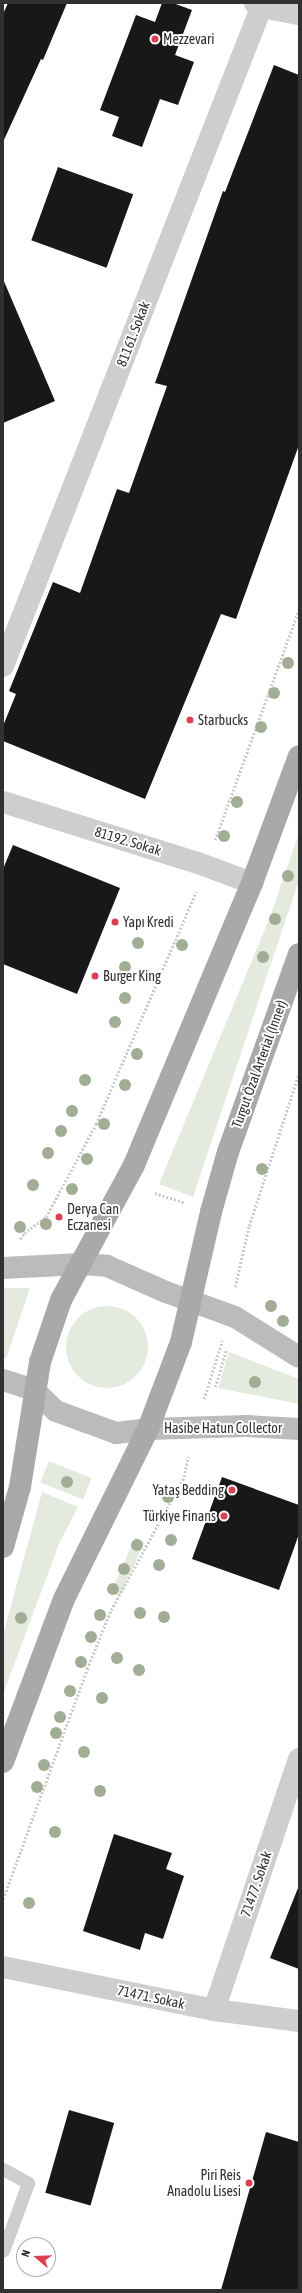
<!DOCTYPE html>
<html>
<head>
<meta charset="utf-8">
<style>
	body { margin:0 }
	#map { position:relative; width:302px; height:2293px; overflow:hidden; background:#fff; font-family:"Asap Condensed",sans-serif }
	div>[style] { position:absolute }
	.green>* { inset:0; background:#e4eadd; transform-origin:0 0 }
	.round { border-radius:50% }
	.building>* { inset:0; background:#181818; transform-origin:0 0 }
	.path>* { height:2.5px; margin-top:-1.25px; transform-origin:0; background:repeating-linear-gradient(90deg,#cbcbcb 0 2px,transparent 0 4px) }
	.service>* { height:13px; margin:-6.5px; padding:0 6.5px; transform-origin:6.5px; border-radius:6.5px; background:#cecece }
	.minor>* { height:22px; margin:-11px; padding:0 11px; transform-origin:11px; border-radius:11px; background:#cecece }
	.secondary>* { height:22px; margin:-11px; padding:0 11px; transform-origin:11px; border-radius:11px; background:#bbb }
	.primary>* { height:22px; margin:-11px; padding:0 11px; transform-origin:11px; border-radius:11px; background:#a9a9a9 }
	.trees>* { width:12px; height:12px; margin:-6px; border-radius:50%; background:#a2ad96 }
	.dots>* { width:11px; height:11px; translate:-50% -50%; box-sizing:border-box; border:2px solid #fff; border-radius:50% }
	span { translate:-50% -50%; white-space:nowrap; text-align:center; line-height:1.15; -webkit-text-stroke:4px #fff; paint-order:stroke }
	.poi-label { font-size:14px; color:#313131 }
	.left { translate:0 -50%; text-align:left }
	.right { translate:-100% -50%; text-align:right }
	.street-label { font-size:14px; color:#313131 }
	.frame { position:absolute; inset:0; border:4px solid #313131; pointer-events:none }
	.north { position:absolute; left:16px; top:2237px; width:40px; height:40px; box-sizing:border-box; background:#fff; border:1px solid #adadad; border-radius:50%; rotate:289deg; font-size:11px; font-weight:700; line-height:16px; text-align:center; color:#313131 }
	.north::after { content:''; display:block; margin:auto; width:14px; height:18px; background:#da4150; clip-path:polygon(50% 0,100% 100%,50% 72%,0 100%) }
</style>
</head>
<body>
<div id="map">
	<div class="green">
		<i style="clip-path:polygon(299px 833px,299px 880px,193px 1197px,159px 1184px,270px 917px)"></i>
		<i style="clip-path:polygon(3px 1288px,30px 1288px,6px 1359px,3px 1358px)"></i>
		<i class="round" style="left:66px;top:1306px;width:82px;height:82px"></i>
		<i style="clip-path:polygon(229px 1352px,299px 1379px,299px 1404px,218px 1388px)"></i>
		<i style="left:49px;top:1461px;width:46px;height:23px;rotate:22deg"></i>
		<i style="clip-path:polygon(42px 1492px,78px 1507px,59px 1544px,3px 1694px,3px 1635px)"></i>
		<i style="left:135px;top:1538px;width:10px;height:59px;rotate:24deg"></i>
	</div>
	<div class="building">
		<i style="clip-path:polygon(8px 3px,67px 3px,43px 60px,41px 59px,3px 142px,3px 14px)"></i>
		<i style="clip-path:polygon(162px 3px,173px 3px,192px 10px,175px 55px,194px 62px,178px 105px,160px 99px,142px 147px,112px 136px,119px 117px,100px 110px,136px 15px,155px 22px)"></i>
		<i style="clip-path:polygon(274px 65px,299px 75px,299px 445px,236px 619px,221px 614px,145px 799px,3px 741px,3px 726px,16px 694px,9px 691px,53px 582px,80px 593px,117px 489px,129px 493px,167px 386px,155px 383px,223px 191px,225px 192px)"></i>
		<i style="left:58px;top:167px;width:80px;height:78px;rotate:20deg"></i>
		<i style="clip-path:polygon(3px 279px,55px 401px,3px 423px)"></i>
		<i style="clip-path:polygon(13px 845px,120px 888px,77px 994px,3px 964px,3px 869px)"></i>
		<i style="clip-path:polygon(222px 1477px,299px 1505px,299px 1534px,279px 1590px,192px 1559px)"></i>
		<i style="clip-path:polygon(114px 1834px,172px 1853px,166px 1869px,184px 1876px,163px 1939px,145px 1933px,140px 1950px,83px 1931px)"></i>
		<i style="clip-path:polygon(298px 1888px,299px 1888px,299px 1969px,270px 1958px)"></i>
		<i style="left:69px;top:2110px;width:47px;height:86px;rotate:16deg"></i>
		<i style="clip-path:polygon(266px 2132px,299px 2142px,299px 2290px,221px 2290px)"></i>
	</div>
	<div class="path">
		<i style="left:215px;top:840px;width:246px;rotate:-70deg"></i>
		<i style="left:155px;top:1193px;width:32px;rotate:18deg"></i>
		<i style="left:20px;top:1239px;width:7px;rotate:-56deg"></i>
		<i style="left:24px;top:1233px;width:27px;rotate:-36deg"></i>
		<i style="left:46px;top:1217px;width:106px;rotate:-61.7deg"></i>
		<i style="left:96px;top:1124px;width:253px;rotate:-66.7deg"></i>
		<i style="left:235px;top:1287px;width:63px;rotate:-77.1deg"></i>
		<i style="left:249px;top:1226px;width:161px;rotate:-71.9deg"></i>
		<i style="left:215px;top:1387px;width:38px;rotate:-73deg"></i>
		<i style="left:204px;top:1399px;width:61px;rotate:-72.8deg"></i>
		<i style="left:3px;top:1899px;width:245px;rotate:-69.9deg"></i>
		<i style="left:87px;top:1669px;width:64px;rotate:-67.9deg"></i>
		<i style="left:111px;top:1610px;width:152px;rotate:-61.2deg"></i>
		<i style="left:184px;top:1477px;width:21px;rotate:-79deg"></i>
	</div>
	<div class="service">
		<i style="left:3px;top:2169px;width:29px;rotate:29deg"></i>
		<i style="left:28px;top:2183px;width:72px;rotate:110.2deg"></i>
	</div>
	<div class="minor">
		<i style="left:255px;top:3px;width:8px;rotate:30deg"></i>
		<i style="left:262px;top:7px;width:38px;rotate:11deg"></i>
		<i style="left:3px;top:666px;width:712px;rotate:-68.59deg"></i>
		<i style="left:3px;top:802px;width:204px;rotate:17.4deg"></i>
		<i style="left:198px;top:863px;width:58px;rotate:20.3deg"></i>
		<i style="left:3px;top:1967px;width:215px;rotate:11.5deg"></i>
		<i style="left:214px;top:2010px;width:86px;rotate:7.4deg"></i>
		<i style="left:214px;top:2010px;width:265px;rotate:-71.3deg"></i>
	</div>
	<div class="secondary">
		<i style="left:3px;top:1268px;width:78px;rotate:-2.9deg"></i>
		<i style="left:81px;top:1264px;width:26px;rotate:4deg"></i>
		<i style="left:107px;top:1266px;width:64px;rotate:23.8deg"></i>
		<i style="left:166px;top:1292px;width:73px;rotate:19.9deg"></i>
		<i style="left:235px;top:1317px;width:75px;rotate:32deg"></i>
		<i style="left:3px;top:1380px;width:33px;rotate:18deg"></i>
		<i style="left:34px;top:1390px;width:30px;rotate:44deg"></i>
		<i style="left:56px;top:1411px;width:64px;rotate:20.1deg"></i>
		<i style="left:116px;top:1433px;width:32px;rotate:-7deg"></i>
		<i style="left:148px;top:1429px;width:98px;rotate:-1.8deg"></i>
		<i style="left:246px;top:1426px;width:53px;rotate:3.2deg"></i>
	</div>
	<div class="primary">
		<i style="left:3px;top:1547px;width:62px;rotate:-74.2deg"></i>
		<i style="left:20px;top:1487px;width:127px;rotate:-80.9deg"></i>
		<i style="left:40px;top:1362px;width:65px;rotate:-71.3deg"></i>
		<i style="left:61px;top:1300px;width:153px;rotate:-61.6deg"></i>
		<i style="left:134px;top:1165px;width:306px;rotate:-67.3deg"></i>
		<i style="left:252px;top:883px;width:135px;rotate:-69.7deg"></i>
		<i style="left:3px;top:1762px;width:174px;rotate:-69.5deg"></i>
		<i style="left:64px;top:1599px;width:190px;rotate:-63.7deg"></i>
		<i style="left:148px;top:1429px;width:93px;rotate:-69.2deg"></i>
		<i style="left:181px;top:1342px;width:133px;rotate:-77deg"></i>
		<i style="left:211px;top:1212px;width:62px;rotate:-74.2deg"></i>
		<i style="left:228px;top:1152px;width:210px;rotate:-70.3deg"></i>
	</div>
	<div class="trees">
		<i style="left:288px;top:663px"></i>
		<i style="left:274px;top:693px"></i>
		<i style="left:261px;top:727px"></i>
		<i style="left:237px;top:802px"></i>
		<i style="left:224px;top:836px"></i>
		<i style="left:288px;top:876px"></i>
		<i style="left:275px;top:919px"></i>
		<i style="left:138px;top:943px"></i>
		<i style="left:182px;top:945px"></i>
		<i style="left:263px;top:957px"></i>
		<i style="left:125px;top:967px"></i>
		<i style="left:125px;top:998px"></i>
		<i style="left:115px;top:1022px"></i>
		<i style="left:137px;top:1054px"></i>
		<i style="left:85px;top:1080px"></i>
		<i style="left:125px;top:1085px"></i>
		<i style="left:72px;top:1111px"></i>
		<i style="left:104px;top:1124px"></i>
		<i style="left:61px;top:1131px"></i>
		<i style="left:48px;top:1153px"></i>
		<i style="left:87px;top:1159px"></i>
		<i style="left:262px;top:1169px"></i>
		<i style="left:33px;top:1185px"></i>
		<i style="left:72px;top:1189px"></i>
		<i style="left:46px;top:1224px"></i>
		<i style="left:20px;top:1227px"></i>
		<i style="left:271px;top:1306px"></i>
		<i style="left:283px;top:1321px"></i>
		<i style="left:255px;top:1382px"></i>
		<i style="left:67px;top:1482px"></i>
		<i style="left:168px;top:1497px"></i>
		<i style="left:171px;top:1540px"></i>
		<i style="left:137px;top:1545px"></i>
		<i style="left:159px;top:1565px"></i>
		<i style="left:124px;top:1569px"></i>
		<i style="left:113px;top:1589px"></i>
		<i style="left:140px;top:1613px"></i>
		<i style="left:100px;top:1615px"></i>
		<i style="left:164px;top:1617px"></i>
		<i style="left:21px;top:1618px"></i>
		<i style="left:91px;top:1637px"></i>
		<i style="left:117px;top:1658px"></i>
		<i style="left:81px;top:1662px"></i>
		<i style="left:139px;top:1670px"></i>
		<i style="left:70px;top:1691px"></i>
		<i style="left:102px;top:1698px"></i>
		<i style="left:60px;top:1717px"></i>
		<i style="left:56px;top:1733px"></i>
		<i style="left:84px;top:1752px"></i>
		<i style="left:44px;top:1765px"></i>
		<i style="left:37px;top:1787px"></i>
		<i style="left:100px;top:1791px"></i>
		<i style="left:55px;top:1832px"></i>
		<i style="left:29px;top:1903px"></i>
	</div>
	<div class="dots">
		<i style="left:155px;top:39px;background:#da4150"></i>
		<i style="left:190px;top:720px;background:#da4150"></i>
		<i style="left:115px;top:922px;background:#da4150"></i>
		<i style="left:95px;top:976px;background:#da4150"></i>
		<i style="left:59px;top:1217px;background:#da4150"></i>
		<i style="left:232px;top:1490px;background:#da4150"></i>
		<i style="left:224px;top:1516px;background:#da4150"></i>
		<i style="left:249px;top:2183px;background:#da4150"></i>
	</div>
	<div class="poi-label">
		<span class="left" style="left:163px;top:39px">Mezzevari</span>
		<span class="left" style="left:198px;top:720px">Starbucks</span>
		<span class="left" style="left:123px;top:922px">Yapı Kredi</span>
		<span class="left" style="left:103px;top:976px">Burger King</span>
		<span class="left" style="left:67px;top:1217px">Derya Can<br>Eczanesi</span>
		<span class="right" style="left:224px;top:1490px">Yataş Bedding</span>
		<span class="right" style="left:216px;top:1516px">Türkiye Finans</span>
		<span class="right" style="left:241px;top:2183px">Piri Reis<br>Anadolu Lisesi</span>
	</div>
	<div class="street-label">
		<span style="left:133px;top:334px;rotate:-69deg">81161. Sokak</span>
		<span style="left:128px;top:841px;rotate:17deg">81192. Sokak</span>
		<span style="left:259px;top:1064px;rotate:-70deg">Turgut Özal Arterial (Inner)</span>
		<span style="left:223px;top:1428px">Hasibe Hatun Collector</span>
		<span style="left:256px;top:1884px;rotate:-71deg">71477. Sokak</span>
		<span style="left:151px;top:1997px;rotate:12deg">71471. Sokak</span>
	</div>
	<div class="frame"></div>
	<div class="north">N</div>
</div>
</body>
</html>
